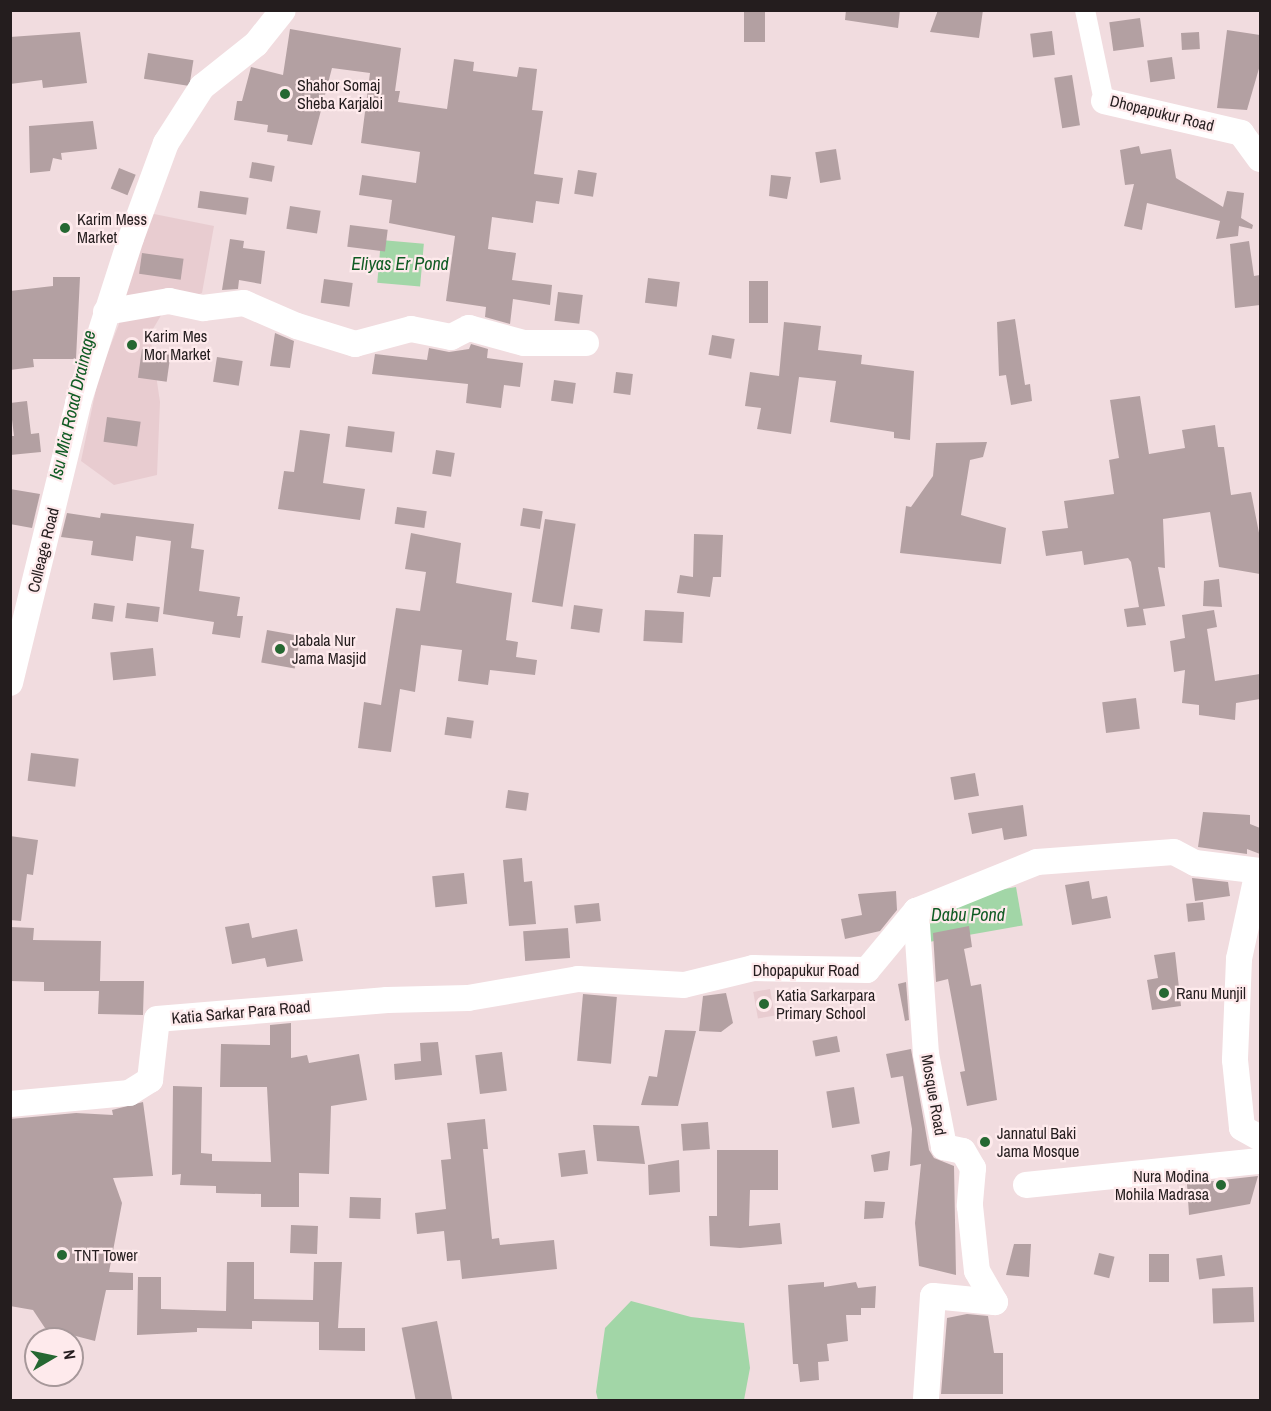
<!DOCTYPE html>
<html>
<head>
<meta charset="utf-8">
<style>
	body { margin:0 }
	#map { position:relative; width:1271px; height:1411px; overflow:hidden; background:#f1dcdf; font-family:"Archivo Narrow",sans-serif }
	div>[style] { position:absolute }
	.built>* { inset:0; background:#e8ccd0; transform-origin:0 0 }
	.water>* { inset:0; background:#a2d6a7; transform-origin:0 0 }
	.building>* { inset:0; background:#b3a0a2; transform-origin:0 0 }
	.minor>* { height:20px; margin:-10px; padding:0 10px; transform-origin:10px; border-radius:10px; background:#fff }
	.tertiary>* { height:26px; margin:-13px; padding:0 13px; transform-origin:13px; border-radius:13px; background:#fff }
	.dots>* { width:16px; height:16px; translate:-50% -50%; box-sizing:border-box; border:3px solid #feeaec; border-radius:50% }
	span { translate:-50% -50%; white-space:nowrap; text-align:center; line-height:1.15; -webkit-text-stroke:4.5px #feeaec; paint-order:stroke }
	.poi-label { font-size:16px; color:#241d1e }
	.left { translate:0 -50%; text-align:left }
	.right { translate:-100% -50%; text-align:right }
	.street-label { font-size:16px; color:#241d1e }
	.water-label { font-size:18px; color:#0f5b23; font-style:italic }
	.frame { position:absolute; inset:0; border:12px solid #241d1e; pointer-events:none }
	.north { position:absolute; left:24px; top:1327px; width:60px; height:60px; box-sizing:border-box; background:#feeaec; border:2px solid #a7989a; border-radius:50%; rotate:81deg; font-size:16px; font-weight:700; line-height:24px; text-align:center; color:#241d1e }
	.north::after { content:''; display:block; margin:auto; width:21px; height:27px; background:#266832; clip-path:polygon(50% 0,100% 100%,50% 72%,0 100%) }
</style>
</head>
<body>
<div id="map">
	<div class="built">
		<i style="clip-path:polygon(149px 213px,214px 226px,202px 293px,166px 307px,150px 334px,160px 402px,157px 475px,114px 485px,81px 461px,99px 375px,119px 324px,122px 295px)"></i>
		<i style="left:770px;top:989px;width:27px;height:17px;rotate:80deg"></i>
	</div>
	<div class="water">
		<i style="left:381px;top:240px;width:43px;height:43px;rotate:5deg"></i>
		<i style="left:1016px;top:887px;width:39px;height:104px;rotate:80deg"></i>
		<i style="clip-path:polygon(631px 1301px,691px 1317px,744px 1323px,750px 1368px,744px 1400px,598px 1400px,596px 1392px,605px 1328px)"></i>
	</div>
	<div class="building">
		<i style="left:744px;top:10px;width:21px;height:32px"></i>
		<i style="clip-path:polygon(846px 10px,900px 10px,898px 28px,845px 20px)"></i>
		<i style="clip-path:polygon(938px 10px,983px 10px,979px 38px,930px 32px)"></i>
		<i style="left:1140px;top:18px;width:29px;height:31px;rotate:82deg"></i>
		<i style="clip-path:polygon(290px 29px,401px 48px,395px 91px,400px 91px,398px 102px,447px 109px,454px 59px,474px 62px,473px 71px,517px 77px,519px 67px,537px 69px,532px 110px,543px 111px,534px 174px,563px 178px,559px 204px,536px 201px,533px 223px,492px 217px,488px 249px,516px 253px,512px 280px,552px 285px,550px 305px,513px 299px,510px 324px,485px 317px,486px 307px,446px 301px,455px 236px,389px 223px,392px 200px,359px 195px,362px 175px,416px 183px,420px 152px,361px 143px,370px 73px,332px 68px,312px 145px,287px 141px,288px 135px,267px 132px,268px 125px,234px 120px,237px 101px,242px 101px,251px 67px,283px 75px)"></i>
		<i style="clip-path:polygon(1227px 30px,1260px 35px,1260px 65px,1247px 110px,1217px 108px)"></i>
		<i style="left:1052px;top:31px;width:24px;height:22px;rotate:83deg"></i>
		<i style="clip-path:polygon(80px 32px,87px 83px,43px 88px,42px 80px,10px 84px,10px 37px)"></i>
		<i style="left:1199px;top:32px;width:17px;height:18px;rotate:87deg"></i>
		<i style="left:148px;top:53px;width:46px;height:26px;rotate:9deg"></i>
		<i style="left:1172px;top:57px;width:22px;height:25px;rotate:82deg"></i>
		<i style="left:1072px;top:75px;width:51px;height:18px;rotate:81deg"></i>
		<i style="clip-path:polygon(93px 121px,97px 149px,61px 153px,62px 160px,53px 158px,50px 171px,30px 173px,29px 126px)"></i>
		<i style="clip-path:polygon(1139px 146px,1141px 154px,1171px 149px,1176px 178px,1223px 207px,1227px 191px,1244px 193px,1241px 218px,1253px 225px,1252px 229px,1239px 226px,1238px 236px,1216px 239px,1220px 221px,1147px 203px,1142px 230px,1124px 226px,1134px 184px,1125px 185px,1120px 150px)"></i>
		<i style="left:836px;top:149px;width:31px;height:21px;rotate:81deg"></i>
		<i style="left:252px;top:162px;width:23px;height:16px;rotate:10deg"></i>
		<i style="left:119px;top:168px;width:18px;height:22px;rotate:22deg"></i>
		<i style="left:578px;top:170px;width:19px;height:24px;rotate:9deg"></i>
		<i style="clip-path:polygon(771px 175px,791px 177px,787px 199px,769px 196px)"></i>
		<i style="left:200px;top:191px;width:49px;height:17px;rotate:8deg"></i>
		<i style="left:290px;top:206px;width:31px;height:23px;rotate:9deg"></i>
		<i style="left:350px;top:225px;width:38px;height:22px;rotate:7deg"></i>
		<i style="clip-path:polygon(230px 239px,244px 241px,243px 248px,265px 251px,261px 284px,239px 280px,238px 289px,222px 290px)"></i>
		<i style="clip-path:polygon(1249px 241px,1254px 276px,1260px 275px,1260px 305px,1235px 308px,1230px 244px)"></i>
		<i style="left:142px;top:253px;width:42px;height:21px;rotate:8deg"></i>
		<i style="clip-path:polygon(53px 277px,80px 277px,76px 359px,33px 359px,34px 367px,10px 370px,10px 291px,53px 286px)"></i>
		<i style="left:648px;top:278px;width:32px;height:25px;rotate:7deg"></i>
		<i style="left:324px;top:279px;width:29px;height:24px;rotate:8deg"></i>
		<i style="left:749px;top:281px;width:19px;height:42px"></i>
		<i style="left:558px;top:292px;width:25px;height:29px;rotate:7deg"></i>
		<i style="clip-path:polygon(1015px 319px,1025px 385px,1030px 384px,1032px 401px,1011px 405px,1006px 375px,999px 376px,997px 322px)"></i>
		<i style="clip-path:polygon(784px 322px,821px 326px,818px 350px,862px 355px,861px 364px,914px 371px,910px 440px,894px 438px,894px 432px,830px 422px,836px 381px,799px 377px,791px 434px,757px 429px,761px 408px,745px 406px,750px 372px,779px 376px)"></i>
		<i style="clip-path:polygon(275px 333px,294px 341px,290px 368px,270px 366px)"></i>
		<i style="left:712px;top:335px;width:23px;height:20px;rotate:10deg"></i>
		<i style="clip-path:polygon(471px 344px,488px 349px,487px 358px,523px 363px,520px 387px,504px 385px,501px 408px,466px 403px,468px 384px,372px 374px,375px 354px,427px 360px,429px 348px,449px 352px,469px 349px)"></i>
		<i style="left:142px;top:349px;width:29px;height:29px;rotate:8deg"></i>
		<i style="left:217px;top:357px;width:26px;height:25px;rotate:9deg"></i>
		<i style="left:616px;top:372px;width:17px;height:21px;rotate:7deg"></i>
		<i style="left:554px;top:380px;width:22px;height:21px;rotate:8deg"></i>
		<i style="clip-path:polygon(1140px 396px,1149px 454px,1185px 448px,1182px 430px,1215px 425px,1218px 447px,1224px 447px,1231px 495px,1251px 492px,1260px 538px,1260px 574px,1219px 567px,1210px 512px,1163px 519px,1165px 568px,1158px 567px,1165px 606px,1143px 609px,1146px 625px,1127px 627px,1124px 609px,1139px 607px,1131px 562px,1128px 558px,1084px 565px,1082px 551px,1046px 556px,1042px 531px,1068px 528px,1064px 501px,1114px 494px,1109px 460px,1119px 458px,1110px 400px)"></i>
		<i style="clip-path:polygon(27px 401px,31px 434px,39px 433px,41px 452px,10px 455px,10px 436px,14px 436px,10px 403px)"></i>
		<i style="left:107px;top:417px;width:34px;height:25px;rotate:8deg"></i>
		<i style="left:348px;top:426px;width:47px;height:21px;rotate:7deg"></i>
		<i style="clip-path:polygon(300px 430px,330px 434px,323px 483px,365px 489px,360px 520px,278px 509px,284px 471px,294px 472px)"></i>
		<i style="clip-path:polygon(987px 442px,983px 457px,970px 460px,961px 515px,1006px 528px,1001px 564px,900px 553px,906px 506px,911px 507px,933px 476px,936px 443px)"></i>
		<i style="left:436px;top:450px;width:19px;height:24px;rotate:9deg"></i>
		<i style="clip-path:polygon(10px 489px,40px 494px,32px 528px,10px 524px)"></i>
		<i style="left:397px;top:507px;width:30px;height:17px;rotate:8deg"></i>
		<i style="left:523px;top:508px;width:20px;height:18px;rotate:9deg"></i>
		<i style="clip-path:polygon(67px 513px,100px 518px,101px 513px,194px 524px,191px 548px,204px 550px,199px 591px,240px 597px,237px 616px,243px 616px,240px 638px,212px 634px,214px 622px,163px 614px,171px 541px,136px 536px,133px 561px,91px 555px,93px 541px,61px 537px)"></i>
		<i style="left:545px;top:519px;width:31px;height:84px;rotate:9deg"></i>
		<i style="clip-path:polygon(411px 533px,461px 543px,456px 583px,512px 593px,506px 640px,518px 642px,516px 657px,537px 660px,535px 675px,490px 670px,488px 685px,458px 681px,462px 650px,421px 645px,415px 692px,400px 689px,391px 752px,358px 748px,364px 702px,381px 705px,396px 608px,420px 611px,426px 572px,405px 569px)"></i>
		<i style="clip-path:polygon(694px 534px,723px 535px,721px 577px,713px 577px,710px 597px,677px 593px,680px 575px,693px 577px)"></i>
		<i style="clip-path:polygon(1219px 579px,1222px 607px,1203px 606px,1204px 581px)"></i>
		<i style="left:94px;top:603px;width:21px;height:16px;rotate:8deg"></i>
		<i style="left:127px;top:603px;width:33px;height:15px;rotate:7deg"></i>
		<i style="left:574px;top:605px;width:29px;height:24px;rotate:8deg"></i>
		<i style="left:645px;top:610px;width:39px;height:31px;rotate:3deg"></i>
		<i style="clip-path:polygon(1214px 610px,1217px 627px,1207px 629px,1215px 681px,1260px 674px,1260px 699px,1236px 703px,1235px 720px,1199px 715px,1199px 705px,1182px 703px,1185px 670px,1174px 672px,1170px 641px,1185px 638px,1182px 615px)"></i>
		<i style="left:267px;top:630px;width:34px;height:33px;rotate:10deg"></i>
		<i style="left:153px;top:648px;width:28px;height:43px;rotate:84deg"></i>
		<i style="left:1136px;top:698px;width:31px;height:34px;rotate:83deg"></i>
		<i style="left:447px;top:717px;width:27px;height:18px;rotate:8deg"></i>
		<i style="left:31px;top:753px;width:48px;height:28px;rotate:7deg"></i>
		<i style="left:975px;top:773px;width:23px;height:25px;rotate:80deg"></i>
		<i style="left:508px;top:790px;width:21px;height:18px;rotate:8deg"></i>
		<i style="clip-path:polygon(1023px 805px,1027px 836px,1004px 840px,1002px 828px,972px 834px,968px 813px)"></i>
		<i style="clip-path:polygon(1203px 812px,1250px 815px,1250px 824px,1260px 828px,1260px 854px,1247px 849px,1247px 854px,1198px 847px)"></i>
		<i style="clip-path:polygon(10px 836px,38px 840px,33px 875px,27px 874px,21px 921px,10px 920px)"></i>
		<i style="clip-path:polygon(522px 858px,524px 882px,532px 881px,536px 924px,509px 926px,503px 860px)"></i>
		<i style="left:464px;top:873px;width:31px;height:32px;rotate:84deg"></i>
		<i style="clip-path:polygon(1192px 878px,1228px 882px,1230px 896px,1195px 901px)"></i>
		<i style="clip-path:polygon(1089px 881px,1092px 899px,1107px 896px,1111px 918px,1072px 925px,1065px 885px)"></i>
		<i style="clip-path:polygon(896px 891px,897px 910px,880px 931px,845px 939px,841px 919px,862px 915px,858px 894px)"></i>
		<i style="left:1203px;top:902px;width:18px;height:17px;rotate:84deg"></i>
		<i style="left:599px;top:903px;width:18px;height:25px;rotate:84deg"></i>
		<i style="clip-path:polygon(249px 923px,252px 938px,297px 929px,303px 961px,267px 967px,265px 958px,232px 964px,225px 927px)"></i>
		<i style="clip-path:polygon(969px 926px,972px 947px,964px 949px,971px 986px,981px 984px,997px 1100px,967px 1106px,960px 1072px,965px 1071px,948px 979px,936px 982px,933px 933px)"></i>
		<i style="clip-path:polygon(10px 927px,34px 928px,33px 940px,101px 941px,100px 981px,144px 981px,143px 1015px,98px 1014px,99px 991px,44px 991px,44px 982px,10px 981px)"></i>
		<i style="left:568px;top:928px;width:30px;height:45px;rotate:86deg"></i>
		<i style="clip-path:polygon(1175px 952px,1181px 1006px,1152px 1010px,1147px 980px,1158px 978px,1154px 955px)"></i>
		<i style="clip-path:polygon(906px 982px,909px 1020px,905px 1021px,898px 984px)"></i>
		<i style="clip-path:polygon(726px 993px,733px 1023px,721px 1032px,699px 1031px,703px 996px)"></i>
		<i style="left:583px;top:994px;width:34px;height:67px;rotate:5deg"></i>
		<i style="clip-path:polygon(291px 1023px,291px 1058px,307px 1055px,309px 1063px,359px 1054px,367px 1100px,331px 1106px,329px 1174px,299px 1173px,299px 1207px,261px 1207px,261px 1194px,216px 1193px,216px 1186px,180px 1185px,181px 1174px,172px 1175px,173px 1086px,202px 1087px,201px 1153px,212px 1154px,212px 1161px,271px 1162px,267px 1087px,220px 1087px,221px 1044px,270px 1045px,270px 1025px)"></i>
		<i style="clip-path:polygon(665px 1030px,696px 1031px,678px 1106px,641px 1105px,649px 1076px,657px 1077px)"></i>
		<i style="left:837px;top:1036px;width:16px;height:25px;rotate:79deg"></i>
		<i style="clip-path:polygon(438px 1042px,442px 1075px,395px 1080px,394px 1064px,421px 1061px,420px 1043px)"></i>
		<i style="clip-path:polygon(911px 1049px,929px 1150px,934px 1158px,954px 1166px,956px 1275px,919px 1266px,915px 1223px,921px 1164px,910px 1166px,912px 1129px,903px 1076px,891px 1078px,886px 1054px)"></i>
		<i style="left:502px;top:1052px;width:39px;height:27px;rotate:83deg"></i>
		<i style="left:854px;top:1087px;width:37px;height:28px;rotate:81deg"></i>
		<i style="clip-path:polygon(143px 1102px,153px 1176px,113px 1178px,122px 1203px,109px 1272px,133px 1273px,133px 1290px,106px 1290px,95px 1341px,45px 1328px,33px 1310px,10px 1306px,10px 1119px,76px 1113px,113px 1115px,112px 1110px)"></i>
		<i style="clip-path:polygon(485px 1119px,488px 1149px,483px 1149px,492px 1239px,499px 1238px,500px 1245px,554px 1240px,557px 1269px,462px 1279px,460px 1260px,447px 1261px,444px 1231px,417px 1234px,415px 1213px,446px 1209px,441px 1160px,451px 1159px,447px 1123px)"></i>
		<i style="left:708px;top:1122px;width:27px;height:27px;rotate:86deg"></i>
		<i style="clip-path:polygon(593px 1125px,639px 1126px,645px 1164px,597px 1161px)"></i>
		<i style="left:585px;top:1150px;width:24px;height:27px;rotate:83deg"></i>
		<i style="clip-path:polygon(717px 1150px,778px 1150px,778px 1190px,750px 1190px,749px 1226px,780px 1223px,782px 1244px,740px 1248px,710px 1246px,709px 1216px,717px 1216px)"></i>
		<i style="clip-path:polygon(890px 1151px,888px 1170px,874px 1172px,871px 1155px)"></i>
		<i style="clip-path:polygon(679px 1160px,680px 1192px,649px 1195px,648px 1165px)"></i>
		<i style="clip-path:polygon(1258px 1176px,1250px 1204px,1189px 1215px,1187px 1184px)"></i>
		<i style="left:350px;top:1197px;width:31px;height:21px;rotate:2deg"></i>
		<i style="clip-path:polygon(865px 1201px,885px 1202px,883px 1218px,864px 1219px)"></i>
		<i style="left:291px;top:1225px;width:27px;height:28px;rotate:2deg"></i>
		<i style="clip-path:polygon(1014px 1244px,1031px 1244px,1029px 1277px,1006px 1275px)"></i>
		<i style="left:1099px;top:1253px;width:16px;height:22px;rotate:14deg"></i>
		<i style="left:1149px;top:1254px;width:20px;height:28px"></i>
		<i style="left:1222px;top:1255px;width:21px;height:26px;rotate:82deg"></i>
		<i style="clip-path:polygon(227px 1262px,254px 1262px,254px 1299px,313px 1300px,314px 1262px,342px 1262px,338px 1328px,365px 1328px,365px 1351px,319px 1350px,319px 1322px,252px 1321px,252px 1329px,197px 1328px,197px 1332px,137px 1335px,138px 1277px,161px 1277px,161px 1309px,226px 1311px)"></i>
		<i style="clip-path:polygon(824px 1282px,824px 1287px,856px 1282px,858px 1288px,876px 1286px,875px 1308px,861px 1308px,861px 1315px,846px 1315px,848px 1341px,827px 1344px,829px 1361px,818px 1362px,819px 1380px,800px 1382px,798px 1364px,793px 1364px,788px 1285px)"></i>
		<i style="left:1253px;top:1287px;width:35px;height:41px;rotate:88deg"></i>
		<i style="clip-path:polygon(967px 1314px,988px 1316px,994px 1353px,1003px 1353px,1003px 1394px,941px 1394px,947px 1318px)"></i>
		<i style="left:437px;top:1321px;width:81px;height:36px;rotate:79deg"></i>
	</div>
	<div class="minor">
		<i style="left:1085px;top:10px;width:93px;rotate:78.2deg"></i>
	</div>
	<div class="tertiary">
		<i style="left:1104px;top:101px;width:141px;rotate:13.1deg"></i>
		<i style="left:1241px;top:133px;width:32px;rotate:54deg"></i>
		<i style="left:106px;top:312px;width:64px;rotate:-9.9deg"></i>
		<i style="left:169px;top:301px;width:35px;rotate:12deg"></i>
		<i style="left:203px;top:308px;width:41px;rotate:-7deg"></i>
		<i style="left:244px;top:303px;width:58px;rotate:23.5deg"></i>
		<i style="left:297px;top:326px;width:61px;rotate:17.2deg"></i>
		<i style="left:355px;top:344px;width:58px;rotate:-15deg"></i>
		<i style="left:411px;top:329px;width:41px;rotate:11.3deg"></i>
		<i style="left:451px;top:337px;width:20px;rotate:-27deg"></i>
		<i style="left:469px;top:328px;width:57px;rotate:15.3deg"></i>
		<i style="left:524px;top:343px;width:62px"></i>
		<i style="left:10px;top:683px;width:288px;rotate:-76.3deg"></i>
		<i style="left:78px;top:403px;width:173px;rotate:-72.2deg"></i>
		<i style="left:131px;top:238px;width:101px;rotate:-69.8deg"></i>
		<i style="left:166px;top:143px;width:67px;rotate:-57.3deg"></i>
		<i style="left:202px;top:87px;width:69px;rotate:-38.5deg"></i>
		<i style="left:256px;top:44px;width:43px;rotate:-51.5deg"></i>
		<i style="left:1258px;top:871px;width:90px;rotate:102.2deg"></i>
		<i style="left:1239px;top:959px;width:101px;rotate:92.3deg"></i>
		<i style="left:1235px;top:1060px;width:68px;rotate:84.1deg"></i>
		<i style="left:1242px;top:1128px;width:21px;rotate:29deg"></i>
		<i style="left:916px;top:911px;width:143px;rotate:86deg"></i>
		<i style="left:926px;top:1054px;width:95px;rotate:79deg"></i>
		<i style="left:944px;top:1147px;width:19px;rotate:12deg"></i>
		<i style="left:963px;top:1151px;width:20px;rotate:60deg"></i>
		<i style="left:973px;top:1168px;width:38px;rotate:95deg"></i>
		<i style="left:970px;top:1206px;width:65px;rotate:83.9deg"></i>
		<i style="left:977px;top:1271px;width:36px;rotate:60deg"></i>
		<i style="left:995px;top:1302px;width:62px;rotate:-174.5deg"></i>
		<i style="left:933px;top:1296px;width:104px;rotate:93.9deg"></i>
		<i style="left:10px;top:1104px;width:120px;rotate:-5.3deg"></i>
		<i style="left:129px;top:1093px;width:25px;rotate:-32deg"></i>
		<i style="left:150px;top:1080px;width:61px;rotate:-83.5deg"></i>
		<i style="left:157px;top:1019px;width:231px;rotate:-4.7deg"></i>
		<i style="left:387px;top:1000px;width:81px;rotate:-1.4deg"></i>
		<i style="left:468px;top:998px;width:112px;rotate:-9.8deg"></i>
		<i style="left:578px;top:979px;width:106px;rotate:3.2deg"></i>
		<i style="left:684px;top:985px;width:71px;rotate:-13.8deg"></i>
		<i style="left:753px;top:968px;width:114px;rotate:1deg"></i>
		<i style="left:867px;top:970px;width:77px;rotate:-50.3deg"></i>
		<i style="left:916px;top:911px;width:131px;rotate:-22deg"></i>
		<i style="left:1037px;top:862px;width:137px;rotate:-4.2deg"></i>
		<i style="left:1174px;top:852px;width:24px;rotate:28deg"></i>
		<i style="left:1195px;top:863px;width:65px;rotate:7deg"></i>
		<i style="left:1026px;top:1185px;width:235px;rotate:-5.9deg"></i>
	</div>
	<div class="dots">
		<i style="left:285px;top:94px;background:#266832"></i>
		<i style="left:65px;top:228px;background:#266832"></i>
		<i style="left:132px;top:345px;background:#266832"></i>
		<i style="left:280px;top:649px;background:#266832"></i>
		<i style="left:1164px;top:993px;background:#266832"></i>
		<i style="left:764px;top:1004px;background:#266832"></i>
		<i style="left:985px;top:1142px;background:#266832"></i>
		<i style="left:1221px;top:1185px;background:#266832"></i>
		<i style="left:62px;top:1255px;background:#266832"></i>
	</div>
	<div class="poi-label">
		<span class="left" style="left:297px;top:94px">Shahor Somaj<br>Sheba Karjaloi</span>
		<span class="left" style="left:77px;top:228px">Karim Mess<br>Market</span>
		<span class="left" style="left:144px;top:345px">Karim Mes<br>Mor Market</span>
		<span class="left" style="left:292px;top:649px">Jabala Nur<br>Jama Masjid</span>
		<span class="left" style="left:1176px;top:993px">Ranu Munjil</span>
		<span class="left" style="left:776px;top:1004px">Katia Sarkarpara<br>Primary School</span>
		<span class="left" style="left:997px;top:1142px">Jannatul Baki<br>Jama Mosque</span>
		<span class="right" style="left:1209px;top:1185px">Nura Modina<br>Mohila Madrasa</span>
		<span class="left" style="left:74px;top:1255px">TNT Tower</span>
	</div>
	<div class="street-label">
		<span style="left:1162px;top:113px;rotate:14deg">Dhopapukur Road</span>
		<span style="left:43px;top:550px;rotate:-76deg">Colleage Road</span>
		<span style="left:806px;top:970px">Dhopapukur Road</span>
		<span style="left:241px;top:1012px;rotate:-5deg">Katia Sarkar Para Road</span>
		<span style="left:934px;top:1095px;rotate:80deg">Mosque Road</span>
	</div>
	<div class="water-label">
		<span style="left:400px;top:264px">Eliyas Er Pond</span>
		<span style="left:73px;top:405px;rotate:-77deg">Isu Mia Road Drainage</span>
		<span style="left:968px;top:915px">Dabu Pond</span>
	</div>
	<div class="frame"></div>
	<div class="north">N</div>
</div>
</body>
</html>
